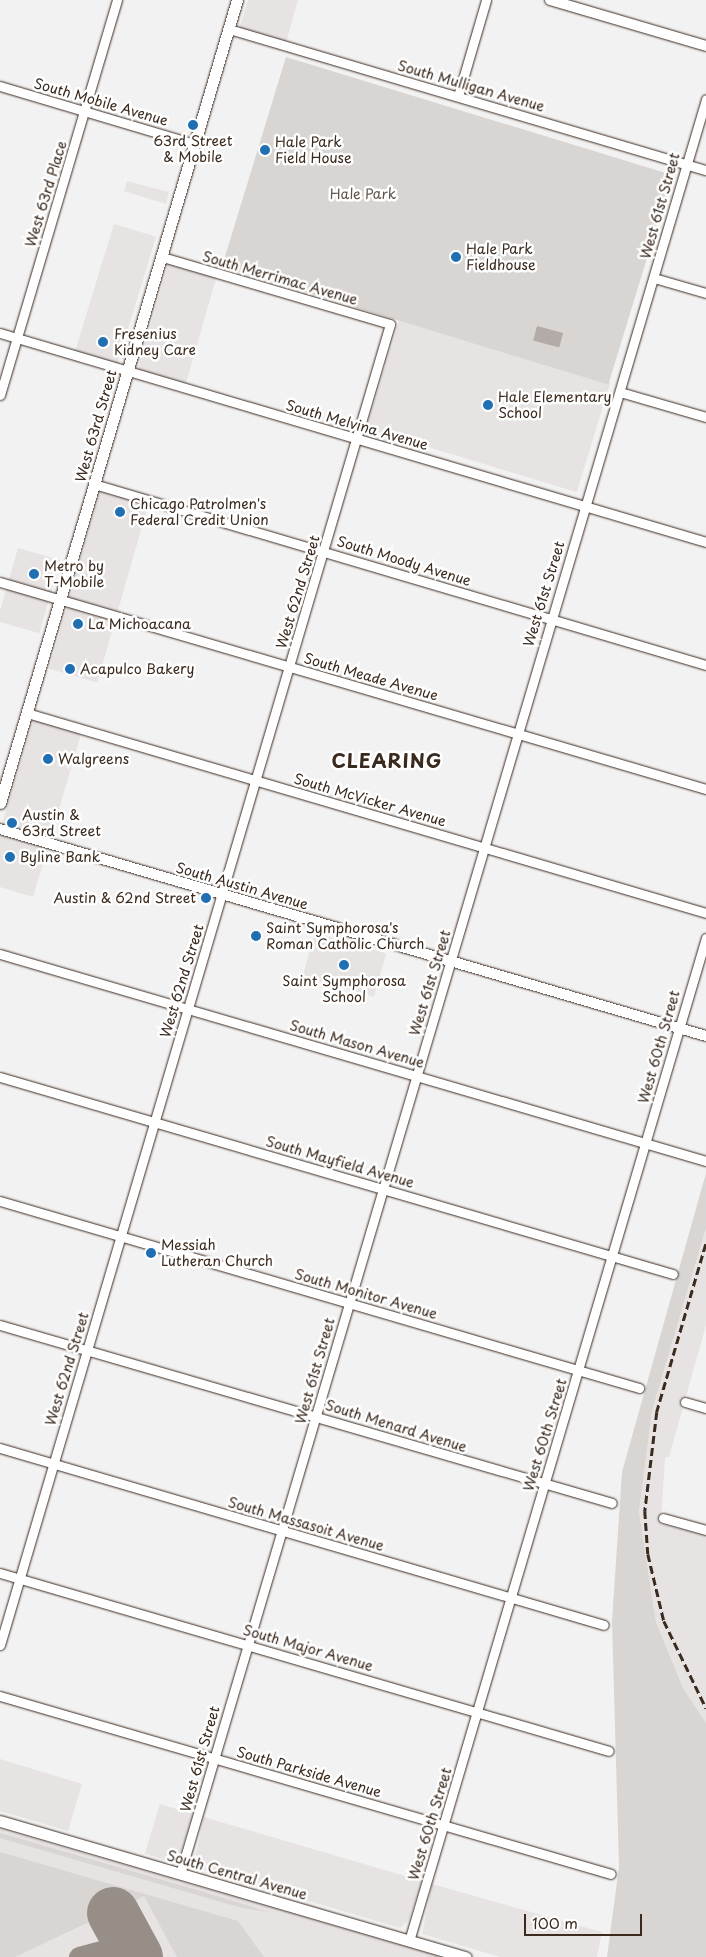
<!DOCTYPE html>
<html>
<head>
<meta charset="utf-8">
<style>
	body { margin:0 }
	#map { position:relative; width:706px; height:1957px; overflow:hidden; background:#f3f2f2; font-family:"Playpen Sans",sans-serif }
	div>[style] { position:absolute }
	.built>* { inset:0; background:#e6e3e2; transform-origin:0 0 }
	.green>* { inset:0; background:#d8d5d2; transform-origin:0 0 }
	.water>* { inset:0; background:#b2aba7; transform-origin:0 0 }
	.taxiway>* { height:21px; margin:-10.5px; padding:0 10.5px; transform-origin:10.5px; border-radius:10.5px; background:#978e88 }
	.runway>* { height:52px; margin:-26px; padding:0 26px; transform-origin:26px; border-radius:26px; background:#978e88 }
	.roads { filter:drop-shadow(0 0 1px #3b2a1e) drop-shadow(0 0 1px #3b2a1e) }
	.minor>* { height:9px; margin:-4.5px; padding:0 4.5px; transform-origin:4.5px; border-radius:4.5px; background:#fff }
	.tertiary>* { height:10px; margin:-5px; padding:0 5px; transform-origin:5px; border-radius:5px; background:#fff }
	.secondary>* { height:11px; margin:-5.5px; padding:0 5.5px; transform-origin:5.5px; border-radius:5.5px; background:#fff }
	.rail>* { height:2.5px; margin-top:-1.25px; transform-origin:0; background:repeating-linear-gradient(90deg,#3b2a1e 0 8px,transparent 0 12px) }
	.dots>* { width:14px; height:14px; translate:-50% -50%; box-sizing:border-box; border:2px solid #fff; border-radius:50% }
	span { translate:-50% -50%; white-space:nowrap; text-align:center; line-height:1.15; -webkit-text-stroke:5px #fff; paint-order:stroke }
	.street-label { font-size:14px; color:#3b2a1e }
	.poi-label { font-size:14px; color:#3b2a1e }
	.left { translate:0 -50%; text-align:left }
	.right { translate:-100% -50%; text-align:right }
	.park-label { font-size:14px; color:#62554b }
	.district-label { font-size:19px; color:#3b2a1e; font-weight:700; letter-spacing:1px }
	.scale { position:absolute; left:524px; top:1914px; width:118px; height:22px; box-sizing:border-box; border:2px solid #3b2a1e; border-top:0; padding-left:6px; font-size:15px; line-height:18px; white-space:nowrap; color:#3b2a1e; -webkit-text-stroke:4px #fff; paint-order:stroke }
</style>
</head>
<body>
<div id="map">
	<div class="built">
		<i style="clip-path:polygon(248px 0,298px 0,286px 43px,239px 30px)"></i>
		<i style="clip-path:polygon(127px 181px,169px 192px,166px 204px,124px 191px)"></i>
		<i style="left:114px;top:224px;width:44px;height:136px;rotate:17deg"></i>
		<i style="left:169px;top:261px;width:50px;height:116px;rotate:16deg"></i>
		<i style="left:400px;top:318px;width:220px;height:115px;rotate:17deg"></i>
		<i style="left:101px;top:488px;width:50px;height:188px;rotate:16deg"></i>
		<i style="left:18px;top:548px;width:44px;height:76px;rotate:16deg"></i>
		<i style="clip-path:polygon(34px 717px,82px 731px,33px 897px,0 887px,0 832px)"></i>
		<i style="left:315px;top:933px;width:74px;height:45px;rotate:16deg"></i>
		<i style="clip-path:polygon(706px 1228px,706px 1325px,669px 1457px,665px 1457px,661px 1524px,706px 1536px,706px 1723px,683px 1688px,656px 1622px,639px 1512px,652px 1411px)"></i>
		<i style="clip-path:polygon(0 1759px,82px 1784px,68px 1831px,0 1811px)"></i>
		<i style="left:160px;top:1804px;width:34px;height:52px;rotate:17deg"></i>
		<i style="clip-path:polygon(204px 1817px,422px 1881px,409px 1920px,400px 1928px,193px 1867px)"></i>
		<i style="clip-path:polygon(0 1829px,238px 1898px,443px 1957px,0 1957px)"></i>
		<i style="clip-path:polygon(432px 1884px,602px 1932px,597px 1957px,500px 1957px,422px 1934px)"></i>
	</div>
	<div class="green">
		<i style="left:286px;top:57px;width:404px;height:219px;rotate:17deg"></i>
		<i style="clip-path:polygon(706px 1173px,706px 1228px,652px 1411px,639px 1512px,656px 1622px,683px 1688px,706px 1723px,706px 1957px,607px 1957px,619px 1867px,612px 1621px,622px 1472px)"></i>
		<i style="clip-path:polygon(0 1833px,194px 1889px,269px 1912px,242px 1908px,0 1838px)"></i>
		<i style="clip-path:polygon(0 1852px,238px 1921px,264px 1957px,177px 1957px,144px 1896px,15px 1957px,0 1957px)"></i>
	</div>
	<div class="water">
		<i style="left:537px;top:326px;width:27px;height:15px;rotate:15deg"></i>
	</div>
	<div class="taxiway">
		<i style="left:79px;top:1957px;width:27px;rotate:-15deg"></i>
		<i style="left:105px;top:1950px;width:23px;rotate:18deg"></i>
	</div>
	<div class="runway">
		<i style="left:113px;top:1913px;width:50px;rotate:61.4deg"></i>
	</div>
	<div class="roads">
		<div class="minor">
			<i style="left:229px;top:29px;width:497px;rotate:16.5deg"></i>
			<i style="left:0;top:86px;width:203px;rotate:16.6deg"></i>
			<i style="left:458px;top:96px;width:100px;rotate:-73.7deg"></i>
			<i style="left:654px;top:278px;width:54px;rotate:16.1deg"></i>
			<i style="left:0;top:333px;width:736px;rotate:16.49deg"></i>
			<i style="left:620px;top:392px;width:90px;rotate:16.2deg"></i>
			<i style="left:0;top:395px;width:412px;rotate:-73.5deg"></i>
			<i style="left:94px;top:484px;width:638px;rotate:16.48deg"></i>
			<i style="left:0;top:582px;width:736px;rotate:16.34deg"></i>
			<i style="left:27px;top:713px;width:708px;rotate:16.41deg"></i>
			<i style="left:0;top:954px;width:736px;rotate:16.34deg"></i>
			<i style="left:0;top:1077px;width:701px;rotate:16.32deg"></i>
			<i style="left:0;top:1201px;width:666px;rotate:16.31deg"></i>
			<i style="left:0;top:1325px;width:637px;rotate:16.22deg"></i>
			<i style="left:685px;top:1402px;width:22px;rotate:16deg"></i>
			<i style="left:0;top:1448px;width:629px;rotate:16.33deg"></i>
			<i style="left:663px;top:1518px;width:45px;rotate:15.6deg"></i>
			<i style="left:0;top:1573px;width:634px;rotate:16.29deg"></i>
			<i style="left:0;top:1645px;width:1377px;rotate:-73.55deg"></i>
			<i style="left:390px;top:324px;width:238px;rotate:-163.6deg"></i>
			<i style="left:0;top:1696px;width:636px;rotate:16.24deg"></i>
			<i style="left:180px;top:1874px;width:1851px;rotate:-73.49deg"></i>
			<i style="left:409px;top:1941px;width:1046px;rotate:-73.51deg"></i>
		</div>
		<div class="tertiary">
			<i style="left:550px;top:0;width:163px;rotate:16.4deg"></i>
			<i style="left:0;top:829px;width:736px;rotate:16.34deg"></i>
		</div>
		<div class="secondary">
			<i style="left:0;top:803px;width:837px;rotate:-73.56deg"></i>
			<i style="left:0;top:1821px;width:485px;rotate:16.3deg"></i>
		</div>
	</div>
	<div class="rail">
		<i style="left:706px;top:1244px;width:175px;rotate:106.3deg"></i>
		<i style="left:657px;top:1412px;width:100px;rotate:96.9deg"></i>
		<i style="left:645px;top:1511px;width:43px;rotate:86deg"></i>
		<i style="left:648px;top:1554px;width:69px;rotate:76.6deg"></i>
		<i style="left:664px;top:1621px;width:97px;rotate:64.2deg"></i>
	</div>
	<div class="dots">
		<i style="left:193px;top:125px;background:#1f6fb2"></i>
		<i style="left:265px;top:150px;background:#1f6fb2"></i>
		<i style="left:456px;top:257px;background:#1f6fb2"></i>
		<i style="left:103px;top:342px;background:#1f6fb2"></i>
		<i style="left:488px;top:405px;background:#1f6fb2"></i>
		<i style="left:120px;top:512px;background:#1f6fb2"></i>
		<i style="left:34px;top:574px;background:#1f6fb2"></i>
		<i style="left:78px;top:624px;background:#1f6fb2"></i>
		<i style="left:70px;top:669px;background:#1f6fb2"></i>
		<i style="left:48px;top:759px;background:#1f6fb2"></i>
		<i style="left:12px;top:823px;background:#1f6fb2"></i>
		<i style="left:10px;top:857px;background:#1f6fb2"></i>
		<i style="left:206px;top:898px;background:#1f6fb2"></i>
		<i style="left:256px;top:936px;background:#1f6fb2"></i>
		<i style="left:344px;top:965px;background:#1f6fb2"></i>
		<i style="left:151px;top:1253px;background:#1f6fb2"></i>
	</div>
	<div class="street-label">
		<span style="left:471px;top:86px;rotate:16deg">South Mulligan Avenue</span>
		<span style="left:101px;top:102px;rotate:16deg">South Mobile Avenue</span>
		<span style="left:46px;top:194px;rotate:-73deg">West 63rd Place</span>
		<span style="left:660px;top:206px;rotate:-74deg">West 61st Street</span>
		<span style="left:280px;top:278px;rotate:16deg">South Merrimac Avenue</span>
		<span style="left:357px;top:425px;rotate:16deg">South Melvina Avenue</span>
		<span style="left:96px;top:426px;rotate:-74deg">West 63rd Street</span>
		<span style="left:404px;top:561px;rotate:17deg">South Moody Avenue</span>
		<span style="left:298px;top:592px;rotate:-73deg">West 62nd Street</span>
		<span style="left:544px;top:594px;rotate:-73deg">West 61st Street</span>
		<span style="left:371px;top:677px;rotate:16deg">South Meade Avenue</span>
		<span style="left:370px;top:800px;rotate:16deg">South McVicker Avenue</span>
		<span style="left:242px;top:886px;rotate:16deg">South Austin Avenue</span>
		<span style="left:182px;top:981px;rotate:-73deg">West 62nd Street</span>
		<span style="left:430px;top:983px;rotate:-73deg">West 61st Street</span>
		<span style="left:357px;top:1044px;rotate:16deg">South Mason Avenue</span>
		<span style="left:659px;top:1047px;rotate:-74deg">West 60th Street</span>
		<span style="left:340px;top:1162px;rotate:16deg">South Mayfield Avenue</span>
		<span style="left:366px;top:1294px;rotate:16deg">South Monitor Avenue</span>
		<span style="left:67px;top:1369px;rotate:-73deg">West 62nd Street</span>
		<span style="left:315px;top:1371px;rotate:-74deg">West 61st Street</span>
		<span style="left:396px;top:1426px;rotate:17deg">South Menard Avenue</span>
		<span style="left:545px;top:1435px;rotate:-73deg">West 60th Street</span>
		<span style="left:306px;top:1524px;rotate:16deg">South Massasoit Avenue</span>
		<span style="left:308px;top:1648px;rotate:16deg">South Major Avenue</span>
		<span style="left:200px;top:1759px;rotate:-74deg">West 61st Street</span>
		<span style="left:309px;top:1772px;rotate:16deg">South Parkside Avenue</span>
		<span style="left:430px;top:1824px;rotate:-73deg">West 60th Street</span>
		<span style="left:237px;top:1875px;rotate:16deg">South Central Avenue</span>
	</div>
	<div class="poi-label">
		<span style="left:193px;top:149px">63rd Street<br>&amp; Mobile</span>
		<span class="left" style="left:275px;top:150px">Hale Park<br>Field House</span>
		<span class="left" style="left:466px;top:257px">Hale Park<br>Fieldhouse</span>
		<span class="left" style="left:114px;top:342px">Fresenius<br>Kidney Care</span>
		<span class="left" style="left:498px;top:405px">Hale Elementary<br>School</span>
		<span class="left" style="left:130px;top:512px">Chicago Patrolmen's<br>Federal Credit Union</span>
		<span class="left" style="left:44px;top:574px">Metro by<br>T-Mobile</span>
		<span class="left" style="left:88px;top:624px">La Michoacana</span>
		<span class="left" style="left:80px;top:669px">Acapulco Bakery</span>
		<span class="left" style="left:58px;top:759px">Walgreens</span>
		<span class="left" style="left:22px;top:823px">Austin &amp;<br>63rd Street</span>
		<span class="left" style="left:20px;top:857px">Byline Bank</span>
		<span class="right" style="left:196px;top:898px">Austin &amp; 62nd Street</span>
		<span class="left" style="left:266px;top:936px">Saint Symphorosa's<br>Roman Catholic Church</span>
		<span style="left:344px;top:989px">Saint Symphorosa<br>School</span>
		<span class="left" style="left:161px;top:1253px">Messiah<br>Lutheran Church</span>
	</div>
	<div class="park-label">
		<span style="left:363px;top:194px">Hale Park</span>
	</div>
	<div class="district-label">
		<span style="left:387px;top:761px">CLEARING</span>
	</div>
	<div class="scale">100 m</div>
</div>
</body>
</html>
